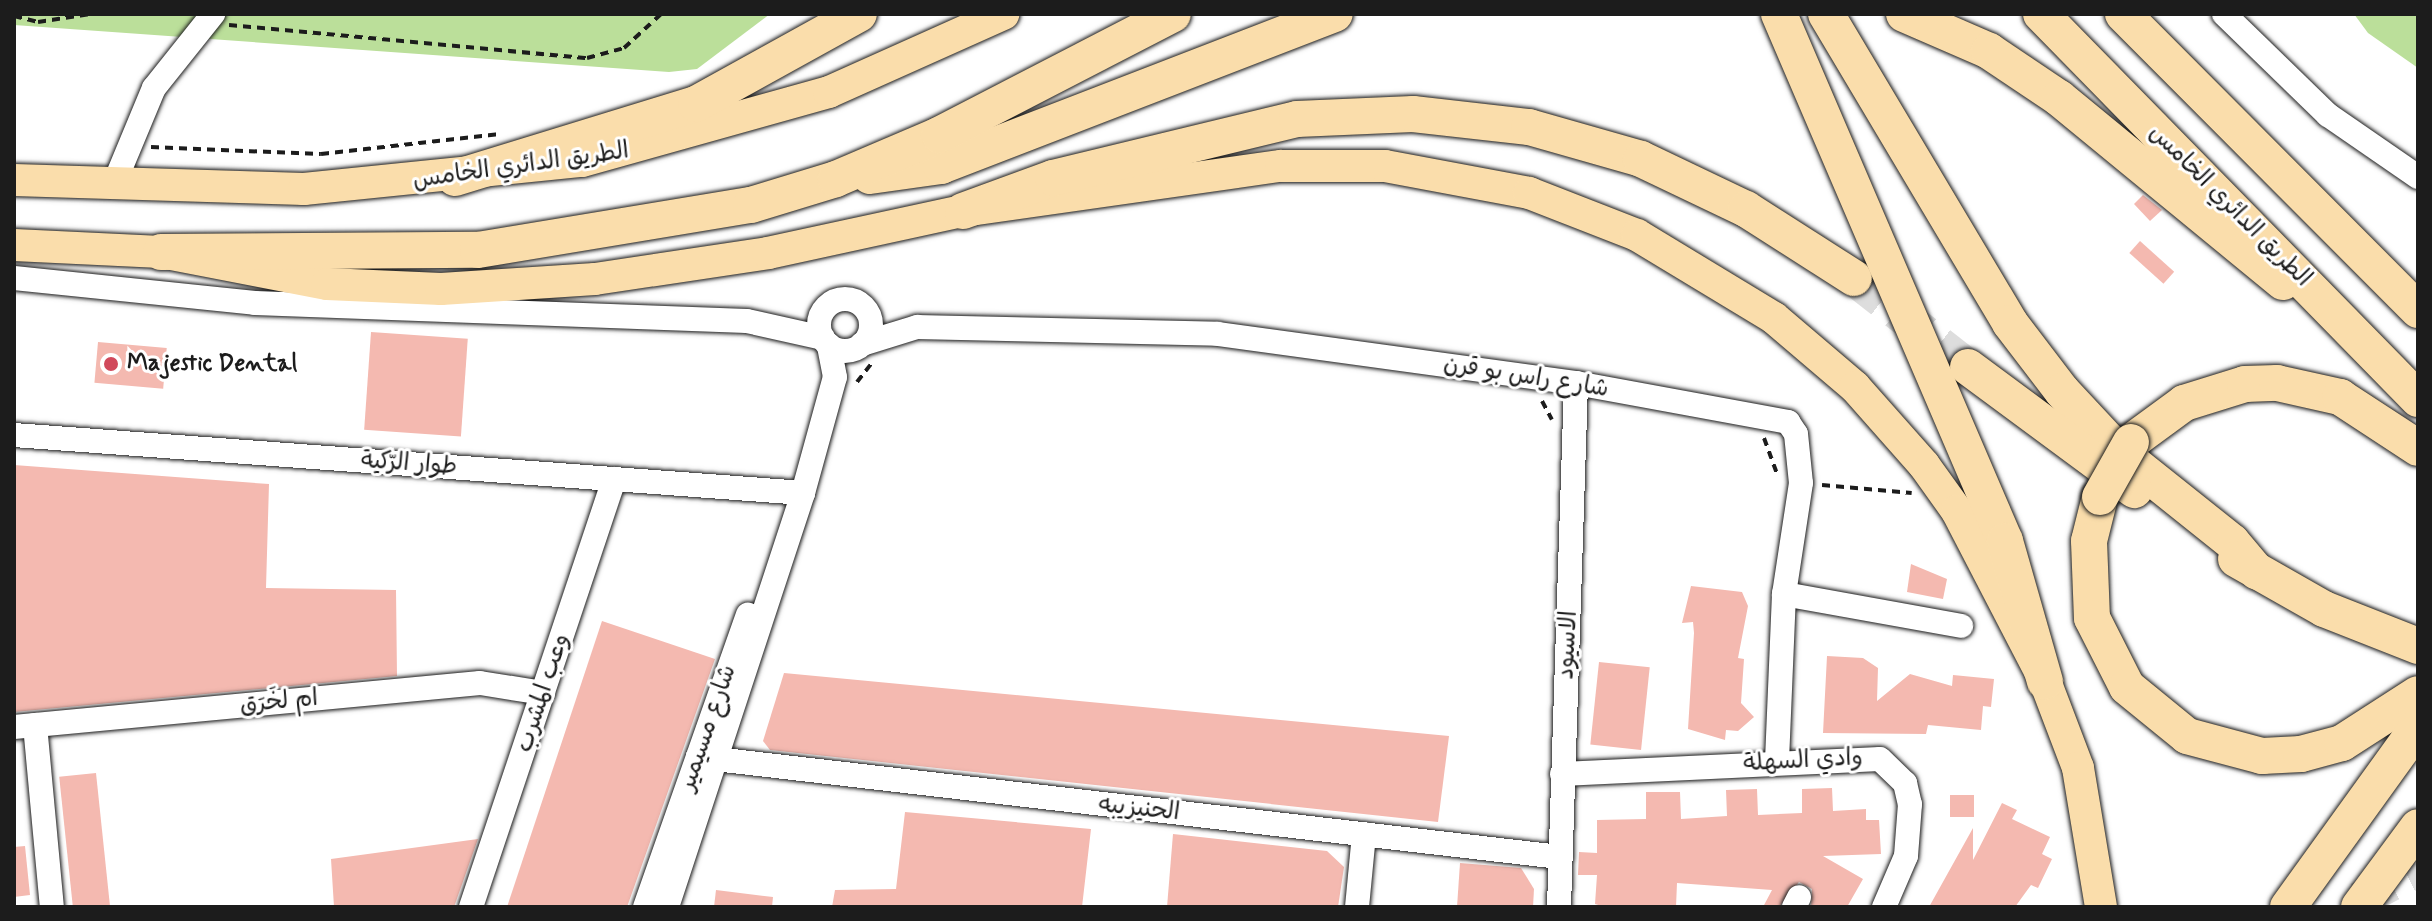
<!DOCTYPE html>
<html>
<head>
<meta charset="utf-8">
<style>
	body { margin:0 }
	#map { position:relative; width:2432px; height:921px; overflow:hidden; background:#fff; font-family:Mynerve,"Playpen Sans Arabic",sans-serif }
	div>[style] { position:absolute }
	.green>* { inset:0; background:#bbdf9a }
	.building>* { inset:0; background:#f4b9b0; transform-origin:0 0 }
	.highway-tunnel>* { height:36px; margin-top:-18px; transform-origin:0; background:repeating-linear-gradient(90deg,#ddd 0 36px,transparent 0 54px) }
	.path>* { height:4px; margin-top:-2px; transform-origin:0; background:repeating-linear-gradient(90deg,#1c1c1c 0 8px,transparent 0 14px) }
	.roads { filter:drop-shadow(0 0 2px #1c1c1c) drop-shadow(0 0 2px #1c1c1c) }
	.minor>* { height:24px; margin:-12px; padding:0 12px; transform-origin:12px; border-radius:12px; background:#fff }
	.minor>.ring { margin:-12px; padding:0; box-sizing:content-box; background:none; border:24px solid #fff; border-radius:50% }
	.major>* { height:32px; margin:-16px; padding:0 16px; transform-origin:16px; border-radius:16px; background:#faddab }
	.highway>* { height:36px; margin:-18px; padding:0 18px; transform-origin:18px; border-radius:18px; background:#faddab }
	.bridges { filter:drop-shadow(0 0 2px #1c1c1c) drop-shadow(0 0 2px #1c1c1c) }
	.highway-bridge>* { height:36px; margin:-18px; padding:0 18px; transform-origin:18px; border-radius:18px; background:#faddab }
	.dots>* { width:22px; height:22px; translate:-50% -50%; box-sizing:border-box; border:4px solid #fff; border-radius:50% }
	span { translate:-50% -50%; white-space:nowrap; text-align:center; line-height:1.15; -webkit-text-stroke:6px #fff; paint-order:stroke }
	.street-label { font-size:24px; color:#1c1c1c }
	.poi-label { font-size:24px; color:#1c1c1c; font-weight:700 }
	.left { translate:0 -50%; text-align:left }
	.frame { position:absolute; inset:0; border:16px solid #1c1c1c; pointer-events:none }
</style>
</head>
<body>
<div id="map">
	<div class="green">
		<i style="clip-path:polygon(14px 14px,770px 14px,697px 69px,669px 72px,14px 25px)"></i>
		<i style="clip-path:polygon(2354px 14px,2418px 14px,2418px 68px,2368px 33px)"></i>
	</div>
	<div class="building">
		<i style="clip-path:polygon(2143px 195px,2162px 210px,2150px 221px,2134px 204px)"></i>
		<i style="left:2140px;top:241px;width:46px;height:16px;rotate:42deg"></i>
		<i style="left:371px;top:332px;width:97px;height:98px;rotate:4deg"></i>
		<i style="left:98px;top:342px;width:69px;height:41px;rotate:5deg"></i>
		<i style="clip-path:polygon(14px 465px,269px 484px,266px 588px,396px 590px,397px 676px,14px 712px)"></i>
		<i style="clip-path:polygon(1911px 564px,1947px 579px,1943px 599px,1907px 592px)"></i>
		<i style="clip-path:polygon(1691px 586px,1742px 592px,1748px 606px,1738px 658px,1744px 659px,1741px 703px,1754px 717px,1738px 731px,1726px 730px,1725px 740px,1688px 729px,1694px 633px,1693px 622px,1682px 623px)"></i>
		<i style="clip-path:polygon(602px 621px,715px 659px,627px 907px,507px 907px)"></i>
		<i style="clip-path:polygon(1827px 656px,1863px 658px,1878px 668px,1877px 701px,1910px 674px,1952px 686px,1953px 675px,1994px 679px,1991px 707px,1983px 706px,1981px 730px,1928px 725px,1926px 734px,1823px 733px)"></i>
		<i style="left:1599px;top:662px;width:51px;height:83px;rotate:6deg"></i>
		<i style="clip-path:polygon(784px 673px,1449px 736px,1438px 822px,770px 750px,763px 741px)"></i>
		<i style="left:96px;top:773px;width:135px;height:37px;rotate:84deg"></i>
		<i style="clip-path:polygon(1832px 788px,1833px 811px,1866px 809px,1866px 820px,1879px 820px,1881px 854px,1823px 856px,1863px 879px,1847px 907px,1811px 907px,1812px 889px,1799px 882px,1779px 907px,1763px 907px,1772px 890px,1677px 883px,1676px 907px,1605px 907px,1595px 904px,1597px 875px,1578px 875px,1579px 852px,1597px 853px,1597px 820px,1646px 819px,1646px 792px,1680px 792px,1681px 819px,1727px 816px,1726px 790px,1757px 789px,1758px 815px,1802px 813px,1802px 789px)"></i>
		<i style="left:1950px;top:795px;width:24px;height:22px"></i>
		<i style="clip-path:polygon(2002px 803px,2017px 810px,2012px 819px,2050px 837px,2042px 854px,2052px 859px,2038px 888px,2031px 885px,2015px 907px,1929px 907px,1973px 828px,1973px 860px)"></i>
		<i style="clip-path:polygon(905px 812px,1091px 829px,1082px 907px,832px 907px,835px 890px,896px 889px)"></i>
		<i style="clip-path:polygon(1173px 834px,1327px 851px,1344px 867px,1338px 907px,1167px 907px)"></i>
		<i style="clip-path:polygon(478px 839px,454px 907px,334px 907px,331px 859px)"></i>
		<i style="clip-path:polygon(25px 846px,30px 895px,14px 897px,14px 847px)"></i>
		<i style="clip-path:polygon(1460px 863px,1521px 868px,1534px 889px,1533px 907px,1457px 907px)"></i>
		<i style="clip-path:polygon(716px 890px,773px 897px,772px 907px,714px 907px)"></i>
	</div>
	<div class="highway-tunnel">
		<i style="left:1854px;top:278px;width:145px;rotate:38deg"></i>
		<i style="left:2359px;top:900px;width:67px;rotate:-27.7deg"></i>
	</div>
	<div class="path">
		<i style="left:14px;top:16px;width:25px;rotate:14deg"></i>
		<i style="left:38px;top:22px;width:53px;rotate:-8.7deg"></i>
		<i style="left:229px;top:25px;width:360px;rotate:5.3deg"></i>
		<i style="left:587px;top:58px;width:38px;rotate:-15deg"></i>
		<i style="left:624px;top:48px;width:50px;rotate:-42.6deg"></i>
		<i style="left:151px;top:147px;width:170px;rotate:2.4deg"></i>
		<i style="left:321px;top:154px;width:180px;rotate:-6.4deg"></i>
		<i style="left:857px;top:382px;width:23px;rotate:-52deg"></i>
		<i style="left:1542px;top:401px;width:21px;rotate:62deg"></i>
		<i style="left:1764px;top:438px;width:38px;rotate:70deg"></i>
		<i style="left:1822px;top:485px;width:90px;rotate:5.1deg"></i>
	</div>
	<div class="roads">
		<div class="minor">
			<i style="left:2224px;top:14px;width:145px;rotate:44.2deg"></i>
			<i style="left:2328px;top:115px;width:109px;rotate:34.6deg"></i>
			<i style="left:114px;top:184px;width:104px;rotate:-67.4deg"></i>
			<i style="left:154px;top:88px;width:95px;rotate:-51.4deg"></i>
			<i style="left:14px;top:278px;width:242px;rotate:5.9deg"></i>
			<i style="left:255px;top:303px;width:492px;rotate:2.1deg"></i>
			<i style="left:747px;top:321px;width:78px;rotate:12.6deg"></i>
			<i class="ring" style="left:819px;top:299px;width:28px;height:28px"></i>
			<i style="left:862px;top:344px;width:58px;rotate:-17.2deg"></i>
			<i style="left:917px;top:327px;width:301px;rotate:1.3deg"></i>
			<i style="left:1218px;top:334px;width:361px;rotate:7.8deg"></i>
			<i style="left:1576px;top:383px;width:216px;rotate:10.4deg"></i>
			<i style="left:1788px;top:422px;width:14px;rotate:56deg"></i>
			<i style="left:1796px;top:434px;width:49px;rotate:84.2deg"></i>
			<i style="left:1801px;top:483px;width:112px;rotate:98.7deg"></i>
			<i style="left:1784px;top:594px;width:168px;rotate:92.4deg"></i>
			<i style="left:14px;top:435px;width:791px;rotate:4.2deg"></i>
			<i style="left:1784px;top:594px;width:180px;rotate:10.2deg"></i>
			<i style="left:35px;top:725px;width:183px;rotate:84.7deg"></i>
			<i style="left:14px;top:727px;width:468px;rotate:-5.4deg"></i>
			<i style="left:480px;top:683px;width:64px;rotate:9deg"></i>
			<i style="left:698px;top:757px;width:868px;rotate:6.62deg"></i>
			<i style="left:1562px;top:774px;width:318px;rotate:-2.7deg"></i>
			<i style="left:1880px;top:759px;width:35px;rotate:44deg"></i>
			<i style="left:1905px;top:783px;width:22px;rotate:77deg"></i>
			<i style="left:1910px;top:804px;width:52px;rotate:94.4deg"></i>
			<i style="left:1906px;top:856px;width:56px;rotate:113.3deg"></i>
			<i style="left:471px;top:907px;width:451px;rotate:-71.5deg"></i>
			<i style="left:645px;top:907px;width:310px;rotate:-70.6deg"></i>
			<i style="left:667px;top:907px;width:436px;rotate:-71.8deg"></i>
			<i style="left:803px;top:493px;width:120px;rotate:-74.6deg"></i>
			<i style="left:835px;top:377px;width:33px;rotate:-101deg"></i>
			<i style="left:1357px;top:907px;width:73px;rotate:-84.5deg"></i>
			<i style="left:1559px;top:907px;width:524px;rotate:-88.14deg"></i>
			<i style="left:1794px;top:907px;width:11px;rotate:-63deg"></i>
		</div>
		<div class="major">
			<i style="left:14px;top:180px;width:290px;rotate:1.8deg"></i>
			<i style="left:304px;top:189px;width:279px;rotate:-5.8deg"></i>
			<i style="left:582px;top:161px;width:256px;rotate:-15.6deg"></i>
			<i style="left:829px;top:92px;width:191px;rotate:-24.1deg"></i>
			<i style="left:14px;top:245px;width:147px;rotate:2.7deg"></i>
			<i style="left:161px;top:252px;width:169px;rotate:10.9deg"></i>
			<i style="left:327px;top:284px;width:114px;rotate:2.5deg"></i>
			<i style="left:441px;top:289px;width:154px;rotate:-3.7deg"></i>
			<i style="left:595px;top:279px;width:175px;rotate:-8.5deg"></i>
			<i style="left:768px;top:253px;width:199px;rotate:-12.2deg"></i>
			<i style="left:963px;top:211px;width:321px;rotate:-8.1deg"></i>
			<i style="left:1281px;top:166px;width:104px"></i>
			<i style="left:1385px;top:166px;width:147px;rotate:10.6deg"></i>
			<i style="left:1529px;top:193px;width:116px;rotate:21.3deg"></i>
			<i style="left:1637px;top:235px;width:160px;rotate:31.2deg"></i>
			<i style="left:1774px;top:318px;width:106px;rotate:40.4deg"></i>
			<i style="left:1855px;top:387px;width:104px;rotate:48.5deg"></i>
			<i style="left:1924px;top:465px;width:57px;rotate:54.3deg"></i>
			<i style="left:1957px;top:511px;width:191px;rotate:62.6deg"></i>
			<i style="left:2045px;top:681px;width:93px;rotate:69.2deg"></i>
			<i style="left:2078px;top:768px;width:141px;rotate:80.6deg"></i>
		</div>
		<div class="highway">
			<i style="left:1779px;top:14px;width:573px;rotate:66.79deg"></i>
			<i style="left:2005px;top:541px;width:146px;rotate:74.1deg"></i>
			<i style="left:1826px;top:14px;width:360px;rotate:59.2deg"></i>
			<i style="left:2010px;top:323px;width:86px;rotate:52.6deg"></i>
			<i style="left:2062px;top:391px;width:82px;rotate:47deg"></i>
			<i style="left:2118px;top:451px;width:146px;rotate:38.6deg"></i>
			<i style="left:2232px;top:542px;width:39px;rotate:50deg"></i>
			<i style="left:1904px;top:14px;width:93px;rotate:23.5deg"></i>
			<i style="left:1989px;top:51px;width:84px;rotate:33.9deg"></i>
			<i style="left:2059px;top:98px;width:290px;rotate:39.4deg"></i>
			<i style="left:2041px;top:14px;width:539px;rotate:45.6deg"></i>
			<i style="left:2123px;top:14px;width:418px;rotate:45.1deg"></i>
			<i style="left:870px;top:176px;width:72px;rotate:-8deg"></i>
			<i style="left:941px;top:166px;width:422px;rotate:-21.1deg"></i>
			<i style="left:455px;top:178px;width:252px;rotate:-17.1deg"></i>
			<i style="left:696px;top:104px;width:186px;rotate:-28.9deg"></i>
			<i style="left:963px;top:211px;width:96px;rotate:-20.1deg"></i>
			<i style="left:1053px;top:178px;width:251px;rotate:-13.6deg"></i>
			<i style="left:1297px;top:119px;width:116px;rotate:-2.5deg"></i>
			<i style="left:1413px;top:114px;width:117px;rotate:6.4deg"></i>
			<i style="left:1529px;top:127px;width:116px;rotate:15.9deg"></i>
			<i style="left:1641px;top:159px;width:116px;rotate:25.5deg"></i>
			<i style="left:1746px;top:209px;width:128px;rotate:32.6deg"></i>
			<i style="left:161px;top:252px;width:317px;rotate:-0.4deg"></i>
			<i style="left:478px;top:250px;width:277px;rotate:-9.4deg"></i>
			<i style="left:751px;top:205px;width:89px;rotate:-17deg"></i>
			<i style="left:836px;top:179px;width:112px;rotate:-23.1deg"></i>
			<i style="left:939px;top:135px;width:263px;rotate:-27.3deg"></i>
			<i style="left:1968px;top:367px;width:207px;rotate:36.5deg"></i>
			<i style="left:2131px;top:442px;width:66px;rotate:-36.3deg"></i>
			<i style="left:2184px;top:403px;width:64px;rotate:-17.3deg"></i>
			<i style="left:2245px;top:384px;width:32px;rotate:-2deg"></i>
			<i style="left:2277px;top:383px;width:65px;rotate:12.5deg"></i>
			<i style="left:2340px;top:397px;width:93px;rotate:33.2deg"></i>
			<i style="left:2100px;top:497px;width:45px;rotate:104deg"></i>
			<i style="left:2089px;top:541px;width:77px;rotate:87.8deg"></i>
			<i style="left:2092px;top:618px;width:77px;rotate:63.1deg"></i>
			<i style="left:2127px;top:687px;width:77px;rotate:39.2deg"></i>
			<i style="left:2187px;top:736px;width:78px;rotate:14.9deg"></i>
			<i style="left:2262px;top:756px;width:39px;rotate:-3deg"></i>
			<i style="left:2301px;top:754px;width:42px;rotate:-15deg"></i>
			<i style="left:2342px;top:743px;width:90px;rotate:-32.8deg"></i>
			<i style="left:2236px;top:559px;width:101px;rotate:29.6deg"></i>
			<i style="left:2324px;top:609px;width:101px;rotate:21.5deg"></i>
			<i style="left:2288px;top:907px;width:222px;rotate:-54.2deg"></i>
			<i style="left:2359px;top:907px;width:99px;rotate:-53.6deg"></i>
		</div>
	</div>
	<div class="bridges">
		<div class="highway-bridge">
			<i style="left:2100px;top:497px;width:63px;rotate:-60.6deg"></i>
		</div>
	</div>
	<div class="dots">
		<i style="left:111px;top:364px;background:#d1495b"></i>
	</div>
	<div class="street-label">
		<span style="left:521px;top:166px;rotate:-8deg">الطريق الدائري الخامس</span>
		<span style="left:2230px;top:206px;rotate:45deg">الطريق الدائري الخامس</span>
		<span style="left:1526px;top:377px;rotate:9deg">شارع راس بو قرن</span>
		<span style="left:409px;top:464px;rotate:4deg">طوار الرّكية</span>
		<span style="left:1568px;top:645px;rotate:-87deg">الاسيود</span>
		<span style="left:543px;top:693px;rotate:-72deg">وعب المشرب</span>
		<span style="left:279px;top:702px;rotate:-5deg">ام لخَرَق</span>
		<span style="left:708px;top:728px;rotate:-71deg">شارع مسيمير</span>
		<span style="left:1803px;top:761px;rotate:-3deg">وادي السهلة</span>
		<span style="left:1139px;top:809px;rotate:6deg">الحنيزيبه</span>
	</div>
	<div class="poi-label">
		<span class="left" style="left:127px;top:364px">Majestic Dental</span>
	</div>
	<div class="frame"></div>
</div>
</body>
</html>
